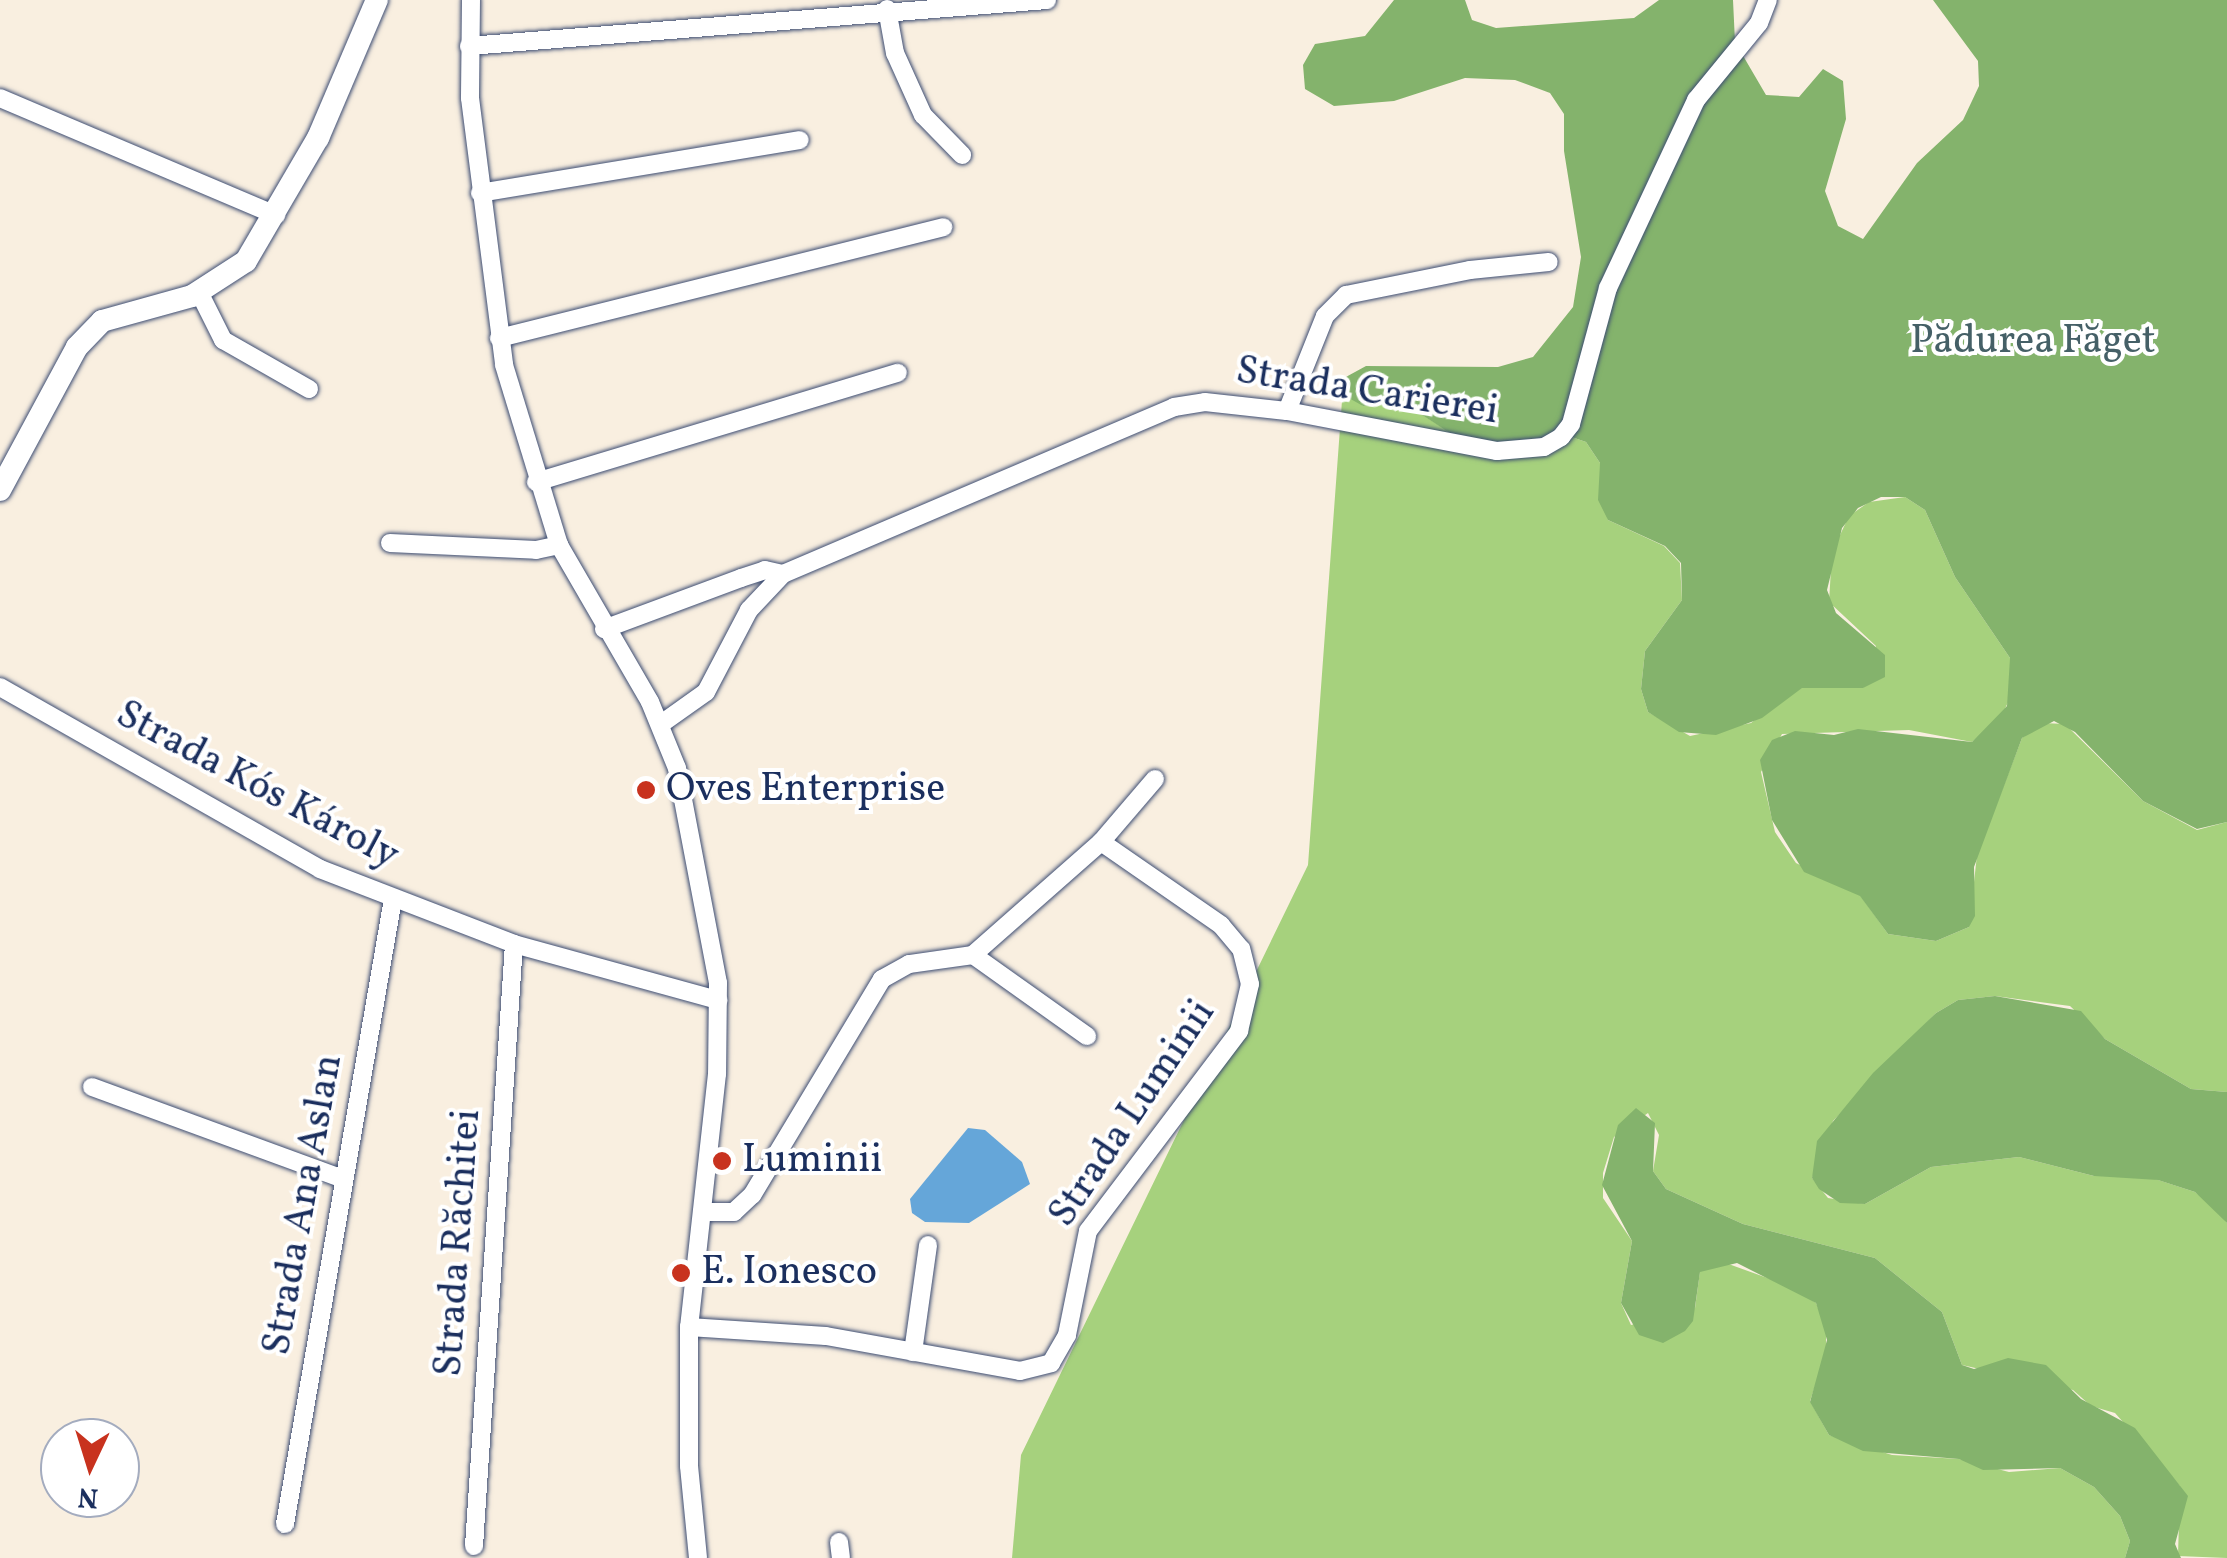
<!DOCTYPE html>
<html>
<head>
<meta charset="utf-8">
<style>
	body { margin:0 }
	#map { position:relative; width:2227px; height:1558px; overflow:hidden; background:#f9efe0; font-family:Vollkorn,serif }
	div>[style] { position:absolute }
	.green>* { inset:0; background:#a6d17d }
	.forest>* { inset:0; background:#84b36c }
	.water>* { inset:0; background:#65a6d9 }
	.roads { filter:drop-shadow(0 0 2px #3c4c72) drop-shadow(0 0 2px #3c4c72) }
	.minor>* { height:18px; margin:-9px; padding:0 9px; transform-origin:9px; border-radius:9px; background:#fff }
	.major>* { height:22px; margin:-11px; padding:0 11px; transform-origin:11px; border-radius:11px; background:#fff }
	.dots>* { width:28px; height:28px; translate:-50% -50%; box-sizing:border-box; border:5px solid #fff; border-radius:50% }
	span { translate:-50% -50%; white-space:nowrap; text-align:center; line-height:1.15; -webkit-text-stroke:8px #fff; paint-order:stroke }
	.park-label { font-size:40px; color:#456067 }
	.street-label { font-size:40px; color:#1b2f5e }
	.poi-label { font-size:40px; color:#1b2f5e }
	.left { translate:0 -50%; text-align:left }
	.north { position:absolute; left:40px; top:1418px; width:100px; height:100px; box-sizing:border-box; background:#fff; border:2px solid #a4acbf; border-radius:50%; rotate:184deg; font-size:28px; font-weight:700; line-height:40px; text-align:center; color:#1b2f5e }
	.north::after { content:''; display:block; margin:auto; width:35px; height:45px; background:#c8321e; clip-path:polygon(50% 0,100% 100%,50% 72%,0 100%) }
</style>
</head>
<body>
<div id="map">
	<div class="green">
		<i style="clip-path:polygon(1343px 387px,1363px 406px,1402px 402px,1443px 428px,1515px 445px,1563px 434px,1586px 442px,1600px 463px,1608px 520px,1664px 546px,1680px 563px,1682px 600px,1645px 651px,1641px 689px,1648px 712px,1690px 736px,1751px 723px,1790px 692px,1813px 684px,1863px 688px,1876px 646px,1829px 602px,1832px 552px,1849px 516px,1869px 502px,1905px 497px,1925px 510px,1955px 577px,2010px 658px,2012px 694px,2001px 717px,1972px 742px,1909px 730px,1782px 734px,1761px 772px,1775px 832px,1796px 863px,1860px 895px,1888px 934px,1936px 941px,1969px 927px,1977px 855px,2022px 738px,2042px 723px,2065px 724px,2143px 801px,2197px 830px,2227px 822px,2227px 1092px,2191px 1089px,2105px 1039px,2070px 1006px,1995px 996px,1958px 1000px,1936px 1013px,1833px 1121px,1812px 1178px,1828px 1198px,1865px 1204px,1931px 1167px,2019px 1157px,2094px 1176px,2146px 1176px,2195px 1192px,2215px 1208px,2227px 1223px,2227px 1558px,2178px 1556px,2180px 1486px,2115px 1413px,2091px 1406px,2073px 1390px,1962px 1365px,1942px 1312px,1875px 1258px,1743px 1224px,1666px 1189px,1653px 1171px,1659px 1135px,1648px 1113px,1614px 1137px,1603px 1173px,1603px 1198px,1632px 1241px,1621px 1303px,1631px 1325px,1695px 1308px,1700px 1271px,1723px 1262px,1795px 1288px,1816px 1303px,1826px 1328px,1826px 1353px,1810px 1401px,1829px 1435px,1892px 1455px,1959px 1459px,2009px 1472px,2060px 1468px,2094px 1487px,2120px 1516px,2130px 1541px,2125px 1558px,1012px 1558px,1021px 1455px,1308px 865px)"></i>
	</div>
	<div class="forest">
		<i style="clip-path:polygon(1394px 0,1465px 0,1472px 20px,1496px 28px,1634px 18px,1659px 0,1733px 0,1735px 42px,1766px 95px,1799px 97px,1823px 69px,1843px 81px,1846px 119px,1825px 191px,1838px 226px,1863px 239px,1917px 163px,1963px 120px,1979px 86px,1978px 61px,1933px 0,2227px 0,2227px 822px,2197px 829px,2143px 801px,2075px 732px,2054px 721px,2022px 738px,1974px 867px,1975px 916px,1969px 927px,1936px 941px,1888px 934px,1860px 896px,1804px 872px,1772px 820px,1760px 760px,1772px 740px,1795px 731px,1834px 735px,1858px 729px,1972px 742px,2007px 706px,2010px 658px,1955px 577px,1925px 510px,1905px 497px,1881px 497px,1858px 508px,1842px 528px,1827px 590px,1836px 613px,1885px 655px,1885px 677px,1863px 688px,1802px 688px,1762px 718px,1716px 735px,1679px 732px,1648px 712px,1641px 689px,1645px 651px,1682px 600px,1681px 563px,1665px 546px,1608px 520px,1598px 500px,1600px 463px,1586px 442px,1563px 434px,1502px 445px,1453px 435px,1402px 402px,1363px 406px,1347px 397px,1344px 378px,1366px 366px,1498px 367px,1533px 357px,1573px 307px,1581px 257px,1564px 151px,1564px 114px,1550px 93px,1515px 80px,1465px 78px,1394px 101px,1334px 106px,1305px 89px,1303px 65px,1315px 44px,1365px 36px)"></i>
		<i style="clip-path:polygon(1995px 996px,2081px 1011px,2105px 1039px,2191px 1089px,2227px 1092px,2227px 1223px,2195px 1192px,2158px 1180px,2094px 1176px,2019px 1157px,1931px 1167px,1865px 1204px,1840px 1203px,1819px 1189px,1812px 1178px,1817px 1141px,1873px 1073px,1936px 1013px,1958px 1000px)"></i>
		<i style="clip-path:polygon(1636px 1108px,1655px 1123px,1653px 1171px,1666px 1189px,1743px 1224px,1875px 1258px,1942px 1312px,1962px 1365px,1974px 1369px,2008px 1358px,2046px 1365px,2081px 1399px,2135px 1428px,2188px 1496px,2175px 1544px,2181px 1558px,2125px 1558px,2130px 1541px,2120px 1516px,2094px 1487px,2060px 1468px,1983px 1470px,1959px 1459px,1863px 1451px,1829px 1435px,1810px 1402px,1827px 1340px,1816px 1303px,1737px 1263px,1700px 1272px,1693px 1321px,1685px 1331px,1663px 1343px,1639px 1335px,1621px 1303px,1632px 1241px,1602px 1185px,1618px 1125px)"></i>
	</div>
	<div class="water">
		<i style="clip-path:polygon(968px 1128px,985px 1130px,1022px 1162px,1030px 1184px,969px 1223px,925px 1222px,912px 1213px,910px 1199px)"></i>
	</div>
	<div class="roads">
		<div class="minor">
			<i style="left:471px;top:0;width:98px;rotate:90.6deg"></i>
			<i style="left:470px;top:98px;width:269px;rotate:82.7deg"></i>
			<i style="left:504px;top:365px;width:188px;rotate:73deg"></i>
			<i style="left:559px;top:545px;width:181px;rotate:59.9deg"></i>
			<i style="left:650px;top:702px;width:71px;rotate:67.8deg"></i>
			<i style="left:677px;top:768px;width:219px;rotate:79.2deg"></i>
			<i style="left:718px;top:983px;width:91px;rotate:90.6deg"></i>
			<i style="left:717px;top:1074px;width:255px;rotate:96.3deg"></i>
			<i style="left:689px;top:1327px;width:139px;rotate:90deg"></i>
			<i style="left:689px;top:1466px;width:92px;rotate:84.4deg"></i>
			<i style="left:887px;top:9px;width:45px;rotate:79.7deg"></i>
			<i style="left:895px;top:53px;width:68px;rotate:65.7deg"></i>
			<i style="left:923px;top:115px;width:56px;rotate:45.7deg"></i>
			<i style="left:469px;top:46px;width:580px;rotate:-4.55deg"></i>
			<i style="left:0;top:98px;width:300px;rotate:23deg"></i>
			<i style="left:480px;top:193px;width:324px;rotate:-9.4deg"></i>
			<i style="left:199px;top:292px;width:54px;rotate:63.4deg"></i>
			<i style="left:223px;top:340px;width:99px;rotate:29.7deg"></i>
			<i style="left:499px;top:338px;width:458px;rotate:-14deg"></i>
			<i style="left:1287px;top:411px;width:102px;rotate:-68.2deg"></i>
			<i style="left:1325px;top:316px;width:30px;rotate:-45deg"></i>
			<i style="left:1346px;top:295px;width:126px;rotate:-11.4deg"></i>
			<i style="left:1470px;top:270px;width:79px;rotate:-5.8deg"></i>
			<i style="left:536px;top:482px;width:378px;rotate:-16.8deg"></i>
			<i style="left:390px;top:543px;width:146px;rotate:2.7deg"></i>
			<i style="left:536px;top:550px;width:24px;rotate:-12deg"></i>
			<i style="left:604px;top:629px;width:146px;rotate:-20.4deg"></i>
			<i style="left:741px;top:578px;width:25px;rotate:-18deg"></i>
			<i style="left:765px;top:570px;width:18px;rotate:13deg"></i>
			<i style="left:0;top:687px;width:368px;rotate:29.6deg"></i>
			<i style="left:320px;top:869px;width:208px;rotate:21.1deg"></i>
			<i style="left:514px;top:944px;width:212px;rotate:15.4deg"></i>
			<i style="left:661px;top:724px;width:55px;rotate:-35.4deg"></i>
			<i style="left:706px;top:692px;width:93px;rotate:-62.3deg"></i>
			<i style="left:749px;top:610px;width:50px;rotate:-46.6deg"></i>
			<i style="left:783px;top:574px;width:425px;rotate:-23.1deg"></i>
			<i style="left:1174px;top:407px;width:31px;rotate:-9deg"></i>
			<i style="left:1205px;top:402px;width:82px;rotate:6.3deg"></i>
			<i style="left:1287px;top:411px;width:214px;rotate:10.8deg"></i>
			<i style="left:1497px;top:451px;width:47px;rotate:-4.9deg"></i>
			<i style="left:1544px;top:447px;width:20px;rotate:-30deg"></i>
			<i style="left:1561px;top:437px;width:16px;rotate:-52deg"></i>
			<i style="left:1571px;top:424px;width:141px;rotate:-74.8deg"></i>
			<i style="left:1608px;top:288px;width:208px;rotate:-64.9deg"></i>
			<i style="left:1696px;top:100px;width:99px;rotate:-50.7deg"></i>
			<i style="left:1759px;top:23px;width:25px;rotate:-69deg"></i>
			<i style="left:1101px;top:842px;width:83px;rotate:-49.4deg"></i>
			<i style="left:973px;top:955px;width:140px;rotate:35.4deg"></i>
			<i style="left:92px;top:1087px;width:267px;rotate:20.1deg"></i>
			<i style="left:689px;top:1327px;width:137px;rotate:3.8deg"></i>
			<i style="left:826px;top:1336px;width:197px;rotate:10.2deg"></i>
			<i style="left:1020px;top:1371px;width:32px;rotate:-14deg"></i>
			<i style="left:1051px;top:1363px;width:32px;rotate:-60deg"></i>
			<i style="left:1067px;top:1335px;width:106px;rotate:-78.6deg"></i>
			<i style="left:1088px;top:1231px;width:251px;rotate:-52.9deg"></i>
			<i style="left:1239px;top:1031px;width:48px;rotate:-76.8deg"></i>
			<i style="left:1250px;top:984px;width:36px;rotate:-104deg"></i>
			<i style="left:1241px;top:949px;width:31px;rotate:-130deg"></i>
			<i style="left:1221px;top:925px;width:146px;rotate:-145.3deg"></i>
			<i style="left:1101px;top:842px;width:171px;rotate:138.6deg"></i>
			<i style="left:973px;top:955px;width:65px;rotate:172deg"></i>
			<i style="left:909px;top:964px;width:31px;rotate:151deg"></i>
			<i style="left:882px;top:979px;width:252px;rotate:121deg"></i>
			<i style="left:752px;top:1195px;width:25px;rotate:137deg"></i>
			<i style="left:734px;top:1212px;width:32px;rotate:180deg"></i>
			<i style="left:913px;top:1352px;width:108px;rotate:-82deg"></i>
			<i style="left:285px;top:1524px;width:634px;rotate:-80.2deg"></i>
			<i style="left:839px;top:1542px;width:16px;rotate:83deg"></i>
			<i style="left:474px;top:1546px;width:603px;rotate:-86.2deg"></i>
		</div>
		<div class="major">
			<i style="left:0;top:490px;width:162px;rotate:-61.7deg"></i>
			<i style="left:77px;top:347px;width:36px;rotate:-46deg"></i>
			<i style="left:102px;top:321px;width:93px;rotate:-15.5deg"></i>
			<i style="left:192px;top:296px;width:64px;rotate:-32.9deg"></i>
			<i style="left:246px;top:261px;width:143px;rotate:-59.7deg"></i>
			<i style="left:318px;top:138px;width:150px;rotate:-66.9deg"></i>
		</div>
	</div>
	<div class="dots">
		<i style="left:646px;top:790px;background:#c8321e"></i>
		<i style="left:722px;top:1161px;background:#c8321e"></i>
		<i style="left:681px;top:1273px;background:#c8321e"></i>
	</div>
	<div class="park-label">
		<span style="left:2033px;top:342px">Pădurea Făget</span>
	</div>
	<div class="street-label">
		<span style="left:1367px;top:392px;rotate:9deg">Strada Carierei</span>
		<span style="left:257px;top:786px;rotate:28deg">Strada Kós Károly</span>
		<span style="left:1133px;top:1114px;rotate:-56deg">Strada Luminii</span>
		<span style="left:304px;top:1205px;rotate:-80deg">Strada Ana Aslan</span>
		<span style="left:459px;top:1243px;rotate:-86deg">Strada Răchitei</span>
	</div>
	<div class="poi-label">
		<span class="left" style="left:666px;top:790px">Oves Enterprise</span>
		<span class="left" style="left:742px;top:1161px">Luminii</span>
		<span class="left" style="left:701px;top:1273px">E. Ionesco</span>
	</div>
	<div class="north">N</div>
</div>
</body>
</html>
